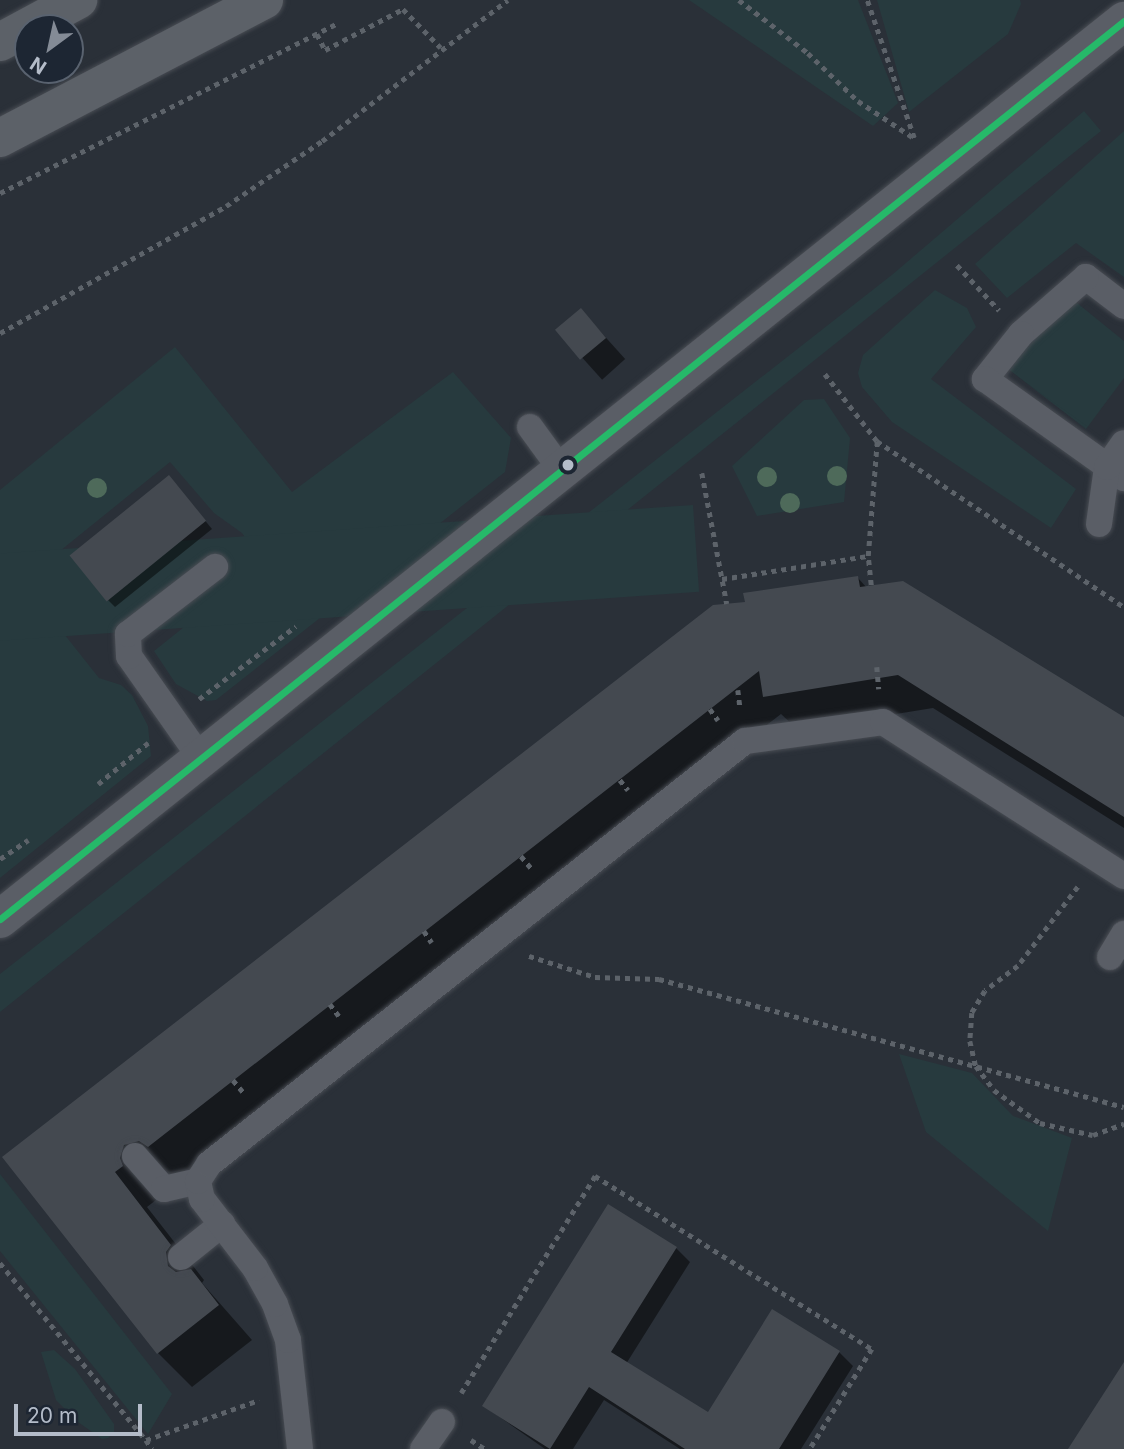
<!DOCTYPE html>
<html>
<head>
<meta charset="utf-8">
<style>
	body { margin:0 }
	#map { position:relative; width:1124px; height:1449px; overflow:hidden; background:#2a3038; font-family:Inter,sans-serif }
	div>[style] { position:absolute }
	.green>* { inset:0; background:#273a3e; transform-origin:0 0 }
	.shadow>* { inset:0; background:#0007; transform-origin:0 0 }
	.building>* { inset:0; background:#444950; transform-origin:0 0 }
	.path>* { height:4.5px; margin-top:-2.25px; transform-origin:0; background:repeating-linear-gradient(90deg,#5d636a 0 5px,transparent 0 10px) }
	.roads { filter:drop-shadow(0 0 2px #484c53) drop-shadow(0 0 2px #484c53) }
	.service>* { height:26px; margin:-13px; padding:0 13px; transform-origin:13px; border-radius:13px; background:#5a5e66 }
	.tertiary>* { height:38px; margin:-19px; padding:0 19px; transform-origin:19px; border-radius:19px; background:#5a5e66 }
	.primary>* { height:38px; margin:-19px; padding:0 19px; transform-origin:19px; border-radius:19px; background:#5c6168 }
	.bus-1>* { height:7px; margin:-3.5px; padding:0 3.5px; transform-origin:3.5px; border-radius:3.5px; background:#26b969 }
	.trees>* { width:20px; height:20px; margin:-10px; border-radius:50%; background:#4e6a5a }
	.dots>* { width:19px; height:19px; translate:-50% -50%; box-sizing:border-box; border:4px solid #1d2633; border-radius:50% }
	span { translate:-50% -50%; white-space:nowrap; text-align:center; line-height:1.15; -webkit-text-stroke:5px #1d2633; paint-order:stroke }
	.north { position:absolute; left:14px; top:14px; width:70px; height:70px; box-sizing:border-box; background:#1d2633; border:2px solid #59626f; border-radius:50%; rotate:213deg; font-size:19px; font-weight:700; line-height:28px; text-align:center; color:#b4bcc9 }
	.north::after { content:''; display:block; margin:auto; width:24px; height:32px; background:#848b96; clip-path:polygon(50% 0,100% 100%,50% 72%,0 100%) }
	.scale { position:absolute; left:14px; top:1404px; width:128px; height:32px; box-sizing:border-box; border:4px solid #b4bcc9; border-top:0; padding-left:9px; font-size:21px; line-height:24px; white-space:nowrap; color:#b4bcc9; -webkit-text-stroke:5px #1d2633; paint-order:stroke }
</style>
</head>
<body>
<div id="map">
	<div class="green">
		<i style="clip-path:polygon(689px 0,858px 0,898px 103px,873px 126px)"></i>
		<i style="clip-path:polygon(877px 0,1020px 0,1021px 4px,1008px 34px,909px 112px)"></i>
		<i style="clip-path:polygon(1084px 111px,1101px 131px,0 1012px,0 974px,893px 274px)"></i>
		<i style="clip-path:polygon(1124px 131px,1124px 277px,1076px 243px,1007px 298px,975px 264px)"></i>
		<i style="clip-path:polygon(935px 290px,967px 308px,976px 327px,931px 379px,1076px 489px,1051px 528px,892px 422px,862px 387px,858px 373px,863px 355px)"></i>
		<i style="clip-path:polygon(1066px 294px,1124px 341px,1124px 378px,1086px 429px,1003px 365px)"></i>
		<i style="clip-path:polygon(175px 347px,292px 492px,453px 372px,511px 438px,505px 472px,216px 700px,207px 701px,176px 684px,154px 651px,264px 563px,242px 533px,214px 513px,170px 462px,55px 555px,86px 595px,53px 620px,99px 678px,121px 685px,132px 695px,148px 726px,151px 756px,0 878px,0 490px)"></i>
		<i style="clip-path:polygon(824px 399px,850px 438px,844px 502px,757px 516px,732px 466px,804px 400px)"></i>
		<i style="left:693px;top:505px;width:87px;height:884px;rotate:86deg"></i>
		<i style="clip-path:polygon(899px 1054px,972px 1073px,1013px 1116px,1072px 1138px,1048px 1231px,926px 1132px)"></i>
		<i style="clip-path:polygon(0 1174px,172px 1394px,148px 1434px,0 1251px)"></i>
		<i style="clip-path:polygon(54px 1350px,75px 1369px,114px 1424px,114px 1432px,108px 1438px,102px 1439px,78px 1422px,56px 1400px,41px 1352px)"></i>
	</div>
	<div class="shadow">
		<i style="left:581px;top:310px;width:66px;height:31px;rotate:48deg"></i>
		<i style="clip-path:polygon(175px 484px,212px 529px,115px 607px,108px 600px)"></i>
		<i style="clip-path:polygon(858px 578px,867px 588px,1124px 719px,1124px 828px,933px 708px,798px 730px,781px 714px,183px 1179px,153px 1194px,156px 1200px,147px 1207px,204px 1280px,202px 1283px,252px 1340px,192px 1387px,158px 1353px,5px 1157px,747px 604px)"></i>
		<i style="clip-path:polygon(676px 1248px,690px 1262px,626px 1364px,708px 1415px,839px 1352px,853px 1366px,801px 1449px,680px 1449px,604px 1400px,573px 1449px,545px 1449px,484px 1406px)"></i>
	</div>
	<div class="building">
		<i style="left:581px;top:308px;width:39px;height:34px;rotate:50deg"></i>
		<i style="left:169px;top:475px;width:59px;height:128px;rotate:51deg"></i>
		<i style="clip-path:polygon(858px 576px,860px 587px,903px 581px,1124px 717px,1124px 817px,898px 675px,763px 697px,759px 671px,148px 1147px,139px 1141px,124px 1145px,120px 1158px,123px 1166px,115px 1172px,171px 1245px,166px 1252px,168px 1266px,176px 1272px,191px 1269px,219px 1305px,157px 1354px,2px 1157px,713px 605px,745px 602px,743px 593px)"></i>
		<i style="clip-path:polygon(608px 1204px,677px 1247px,611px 1352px,708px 1412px,772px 1309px,840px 1351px,779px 1449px,685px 1449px,589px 1387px,550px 1449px,482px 1406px)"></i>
		<i style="clip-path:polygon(1124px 1362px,1124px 1449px,1068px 1449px)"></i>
	</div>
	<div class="path">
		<i style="left:739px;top:0;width:87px;rotate:37.5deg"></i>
		<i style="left:808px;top:53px;width:69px;rotate:43.8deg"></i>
		<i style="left:858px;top:101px;width:67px;rotate:33.5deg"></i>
		<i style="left:914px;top:138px;width:146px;rotate:-108.8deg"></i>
		<i style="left:317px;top:34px;width:18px;rotate:63deg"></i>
		<i style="left:325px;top:50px;width:88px;rotate:-27.7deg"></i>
		<i style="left:403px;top:9px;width:54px;rotate:45.7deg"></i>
		<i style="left:0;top:193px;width:376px;rotate:-26.7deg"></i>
		<i style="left:957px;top:265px;width:62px;rotate:47deg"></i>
		<i style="left:0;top:333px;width:259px;rotate:-29.3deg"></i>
		<i style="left:226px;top:206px;width:116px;rotate:-34.1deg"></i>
		<i style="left:322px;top:141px;width:233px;rotate:-37.2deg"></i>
		<i style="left:825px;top:374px;width:85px;rotate:52.2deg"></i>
		<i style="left:877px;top:441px;width:298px;rotate:33.9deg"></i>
		<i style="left:702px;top:473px;width:133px;rotate:79.2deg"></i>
		<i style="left:722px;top:579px;width:148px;rotate:-9deg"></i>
		<i style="left:871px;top:585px;width:29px;rotate:-96deg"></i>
		<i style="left:868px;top:556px;width:115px;rotate:-85.5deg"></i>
		<i style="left:877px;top:667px;width:22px;rotate:85deg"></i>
		<i style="left:738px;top:690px;width:16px;rotate:83deg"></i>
		<i style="left:199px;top:699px;width:121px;rotate:-37deg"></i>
		<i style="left:710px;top:709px;width:14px;rotate:54deg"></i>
		<i style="left:620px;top:780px;width:13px;rotate:51deg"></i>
		<i style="left:98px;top:784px;width:65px;rotate:-39.4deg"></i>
		<i style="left:521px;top:856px;width:16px;rotate:50deg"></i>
		<i style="left:0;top:859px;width:34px;rotate:-34deg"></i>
		<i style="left:1078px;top:887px;width:99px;rotate:127.2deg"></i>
		<i style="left:1018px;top:966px;width:41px;rotate:142.9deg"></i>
		<i style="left:985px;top:991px;width:26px;rotate:121deg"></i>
		<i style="left:972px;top:1013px;width:28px;rotate:94deg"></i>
		<i style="left:970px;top:1041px;width:26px;rotate:77deg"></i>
		<i style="left:976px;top:1066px;width:30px;rotate:53deg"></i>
		<i style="left:994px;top:1090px;width:57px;rotate:35.7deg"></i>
		<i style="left:1040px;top:1123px;width:54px;rotate:12.8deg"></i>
		<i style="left:1093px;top:1135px;width:33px;rotate:-20deg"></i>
		<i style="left:424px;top:931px;width:14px;rotate:56deg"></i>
		<i style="left:529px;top:956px;width:69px;rotate:17.7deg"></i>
		<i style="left:595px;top:977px;width:64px;rotate:1.8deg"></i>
		<i style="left:659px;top:979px;width:482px;rotate:15.4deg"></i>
		<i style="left:330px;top:1004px;width:15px;rotate:53deg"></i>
		<i style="left:233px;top:1080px;width:16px;rotate:50deg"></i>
		<i style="left:0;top:1263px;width:229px;rotate:50.5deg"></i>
		<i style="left:146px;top:1440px;width:120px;rotate:-19.5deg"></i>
		<i style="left:461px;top:1393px;width:255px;rotate:-58.3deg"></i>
		<i style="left:595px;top:1176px;width:327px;rotate:32deg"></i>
		<i style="left:872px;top:1349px;width:118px;rotate:121.8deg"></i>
		<i style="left:146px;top:1440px;width:11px;rotate:56deg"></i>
		<i style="left:471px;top:1440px;width:17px;rotate:33deg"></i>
	</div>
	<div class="roads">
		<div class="service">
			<i style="left:1124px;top:306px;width:48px;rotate:-142.7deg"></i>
			<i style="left:1086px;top:277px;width:86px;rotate:138.8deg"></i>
			<i style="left:1021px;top:334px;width:58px;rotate:128.7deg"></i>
			<i style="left:985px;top:379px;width:171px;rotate:35.5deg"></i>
			<i style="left:530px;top:427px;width:54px;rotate:54deg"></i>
			<i style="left:1099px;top:524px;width:58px;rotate:-82deg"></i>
			<i style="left:1107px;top:467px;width:29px;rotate:-55deg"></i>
			<i style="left:202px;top:760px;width:127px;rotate:-125.1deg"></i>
			<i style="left:129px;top:656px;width:22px;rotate:-93deg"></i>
			<i style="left:128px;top:634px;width:110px;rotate:-37.6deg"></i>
			<i style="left:1110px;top:957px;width:27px;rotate:-59deg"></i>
			<i style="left:135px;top:1156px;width:44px;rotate:48.7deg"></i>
			<i style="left:164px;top:1189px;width:35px;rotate:-13deg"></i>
			<i style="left:181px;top:1257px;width:53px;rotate:-38.8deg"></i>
			<i style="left:300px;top:1449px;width:110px;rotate:-96.3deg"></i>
			<i style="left:288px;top:1340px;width:38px;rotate:-110deg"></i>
			<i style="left:275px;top:1304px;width:41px;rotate:-119.1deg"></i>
			<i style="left:255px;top:1268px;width:87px;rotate:-127.5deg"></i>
			<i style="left:202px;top:1199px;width:18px;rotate:-103deg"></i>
			<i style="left:198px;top:1181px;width:20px;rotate:-57deg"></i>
			<i style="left:209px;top:1164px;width:683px;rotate:-38.28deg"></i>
			<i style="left:745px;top:741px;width:139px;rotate:-7.8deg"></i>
			<i style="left:883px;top:722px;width:286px;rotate:32.6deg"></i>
			<i style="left:423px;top:1449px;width:33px;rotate:-55deg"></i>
		</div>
		<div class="tertiary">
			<i style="left:0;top:919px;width:1439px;rotate:-38.62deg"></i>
		</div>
		<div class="primary">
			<i style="left:0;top:42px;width:89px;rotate:-28.3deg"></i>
			<i style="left:0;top:138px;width:298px;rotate:-27.6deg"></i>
		</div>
	</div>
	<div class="bus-1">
		<i style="left:0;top:919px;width:1439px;rotate:-38.62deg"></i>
	</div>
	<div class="trees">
		<i style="left:837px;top:476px"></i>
		<i style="left:767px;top:477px"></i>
		<i style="left:97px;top:488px"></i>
		<i style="left:790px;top:503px"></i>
	</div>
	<div class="dots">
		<i style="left:568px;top:465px;background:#b4bcc9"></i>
	</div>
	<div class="north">N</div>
	<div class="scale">20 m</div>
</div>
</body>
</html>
